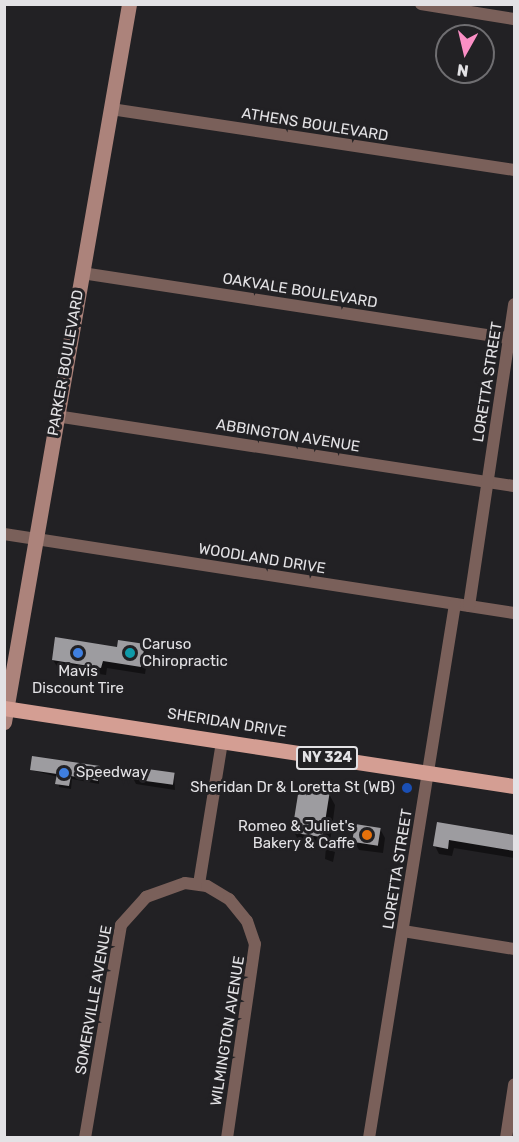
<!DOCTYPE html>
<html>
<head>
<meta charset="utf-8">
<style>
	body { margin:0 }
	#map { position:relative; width:519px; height:1142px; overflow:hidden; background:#222124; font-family:Rubik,sans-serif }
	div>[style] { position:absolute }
	.shadow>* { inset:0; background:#0007 }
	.building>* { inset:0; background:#9d9ca0; transform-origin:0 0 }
	.street>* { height:12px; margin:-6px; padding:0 6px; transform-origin:6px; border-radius:6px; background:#7a605a }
	.secondary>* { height:15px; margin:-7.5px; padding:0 7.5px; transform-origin:7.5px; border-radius:7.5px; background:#ac837b }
	.primary>* { height:15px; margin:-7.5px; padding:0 7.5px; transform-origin:7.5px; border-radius:7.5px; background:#d49e93 }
	.dots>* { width:16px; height:16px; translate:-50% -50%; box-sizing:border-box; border:3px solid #222124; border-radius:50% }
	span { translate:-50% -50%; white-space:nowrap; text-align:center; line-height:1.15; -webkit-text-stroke:6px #222124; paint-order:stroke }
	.shield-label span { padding:2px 4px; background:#222124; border:2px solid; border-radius:4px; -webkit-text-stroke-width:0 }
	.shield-label { font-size:14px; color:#e3e2e5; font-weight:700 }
	.street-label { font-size:15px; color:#e3e2e5 }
	.poi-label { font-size:15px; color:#e3e2e5 }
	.left { translate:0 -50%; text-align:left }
	.right { translate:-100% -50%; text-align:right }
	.frame { position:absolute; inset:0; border:6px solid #e3e2e5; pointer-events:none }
	.north { position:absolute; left:435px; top:24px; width:60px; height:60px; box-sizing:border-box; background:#222124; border:2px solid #6f6e71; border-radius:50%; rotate:188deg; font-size:16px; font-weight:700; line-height:24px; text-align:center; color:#e3e2e5 }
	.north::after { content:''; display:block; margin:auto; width:21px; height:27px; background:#fb8fc5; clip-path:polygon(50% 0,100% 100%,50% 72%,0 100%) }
</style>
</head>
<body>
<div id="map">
	<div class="shadow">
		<i style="clip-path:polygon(144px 646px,148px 654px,145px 674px,107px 668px,106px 675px,58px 668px,53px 660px)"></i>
		<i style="clip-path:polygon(99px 768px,99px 784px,72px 779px,71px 789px,59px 787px,58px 777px,31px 770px)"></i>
		<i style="clip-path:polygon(174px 774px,175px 790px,136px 784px,133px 778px)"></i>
		<i style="clip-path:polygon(329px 794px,335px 805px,329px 850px,335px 852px,333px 862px,325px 859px,326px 847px,300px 843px,294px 832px)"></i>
		<i style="clip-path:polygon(438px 824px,514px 836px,514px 858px,454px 848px,452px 856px,439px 854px,435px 846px)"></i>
		<i style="clip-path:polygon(380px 829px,385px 838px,383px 853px,359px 850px,354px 841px)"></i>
	</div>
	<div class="building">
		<i style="clip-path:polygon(55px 637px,117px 647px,118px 640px,145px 644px,141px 667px,103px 661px,101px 668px,52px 660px)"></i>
		<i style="clip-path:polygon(32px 756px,100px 766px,98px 781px,71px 776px,69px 786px,55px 784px,57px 774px,30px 770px)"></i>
		<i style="left:133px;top:767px;width:42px;height:12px;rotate:8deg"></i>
		<i style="left:299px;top:788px;width:31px;height:45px;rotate:9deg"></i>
		<i style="clip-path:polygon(437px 822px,514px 835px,514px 851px,449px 840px,448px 849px,433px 846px)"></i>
		<i style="left:355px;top:824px;width:26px;height:18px;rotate:9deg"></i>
	</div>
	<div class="street">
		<i style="left:421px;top:4px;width:94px;rotate:9.2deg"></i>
		<i style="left:111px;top:109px;width:408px;rotate:8.6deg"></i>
		<i style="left:82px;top:273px;width:437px;rotate:8.7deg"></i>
		<i style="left:56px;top:416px;width:463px;rotate:8.7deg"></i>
		<i style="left:4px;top:534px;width:516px;rotate:8.81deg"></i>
		<i style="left:469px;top:606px;width:305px;rotate:-81.5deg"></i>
		<i style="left:199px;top:884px;width:144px;rotate:-80.8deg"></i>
		<i style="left:403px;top:931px;width:112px;rotate:9.2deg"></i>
		<i style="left:85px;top:1138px;width:216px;rotate:-80.4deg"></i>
		<i style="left:121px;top:925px;width:38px;rotate:-48deg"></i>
		<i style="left:146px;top:897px;width:41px;rotate:-19.7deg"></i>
		<i style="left:185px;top:883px;width:22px;rotate:8deg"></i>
		<i style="left:207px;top:886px;width:26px;rotate:31deg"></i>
		<i style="left:229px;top:899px;width:28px;rotate:51deg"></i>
		<i style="left:247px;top:921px;width:24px;rotate:71deg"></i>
		<i style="left:255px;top:944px;width:196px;rotate:98.2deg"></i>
		<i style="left:369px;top:1138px;width:541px;rotate:-80.85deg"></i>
		<i style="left:506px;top:1138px;width:54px;rotate:-81.4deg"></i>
	</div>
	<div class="secondary">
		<i style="left:4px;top:722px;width:729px;rotate:-80.12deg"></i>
	</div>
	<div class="primary">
		<i style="left:4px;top:708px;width:516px;rotate:8.7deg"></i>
	</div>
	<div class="dots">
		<i style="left:78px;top:653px;background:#3f7fe0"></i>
		<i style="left:130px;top:653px;background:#0f9aa8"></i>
		<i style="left:64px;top:773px;background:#3f7fe0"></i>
		<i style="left:407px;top:788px;background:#1a4fb4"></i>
		<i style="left:367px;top:835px;background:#e8710a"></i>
	</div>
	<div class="shield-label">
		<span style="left:327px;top:758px">NY 324</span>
	</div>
	<div class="street-label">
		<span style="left:315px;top:125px;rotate:9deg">ATHENS BOULEVARD</span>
		<span style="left:300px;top:291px;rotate:9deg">OAKVALE BOULEVARD</span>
		<span style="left:66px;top:363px;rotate:-80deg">PARKER BOULEVARD</span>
		<span style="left:488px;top:382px;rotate:-81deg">LORETTA STREET</span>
		<span style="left:288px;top:436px;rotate:9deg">ABBINGTON AVENUE</span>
		<span style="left:262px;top:559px;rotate:9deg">WOODLAND DRIVE</span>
		<span style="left:227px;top:723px;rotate:9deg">SHERIDAN DRIVE</span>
		<span style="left:398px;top:869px;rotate:-81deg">LORETTA STREET</span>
		<span style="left:94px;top:1000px;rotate:-80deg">SOMERVILLE AVENUE</span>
		<span style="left:228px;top:1031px;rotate:-81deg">WILMINGTON AVENUE</span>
	</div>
	<div class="poi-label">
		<span class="left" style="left:142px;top:653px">Caruso<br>Chiropractic</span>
		<span style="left:78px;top:680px">Mavis<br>Discount Tire</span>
		<span class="left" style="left:76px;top:773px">Speedway</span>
		<span class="right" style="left:395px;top:788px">Sheridan Dr &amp; Loretta St (WB)</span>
		<span class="right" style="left:355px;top:835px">Romeo &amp; Juliet's<br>Bakery &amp; Caffe</span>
	</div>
	<div class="frame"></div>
	<div class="north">N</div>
</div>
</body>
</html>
